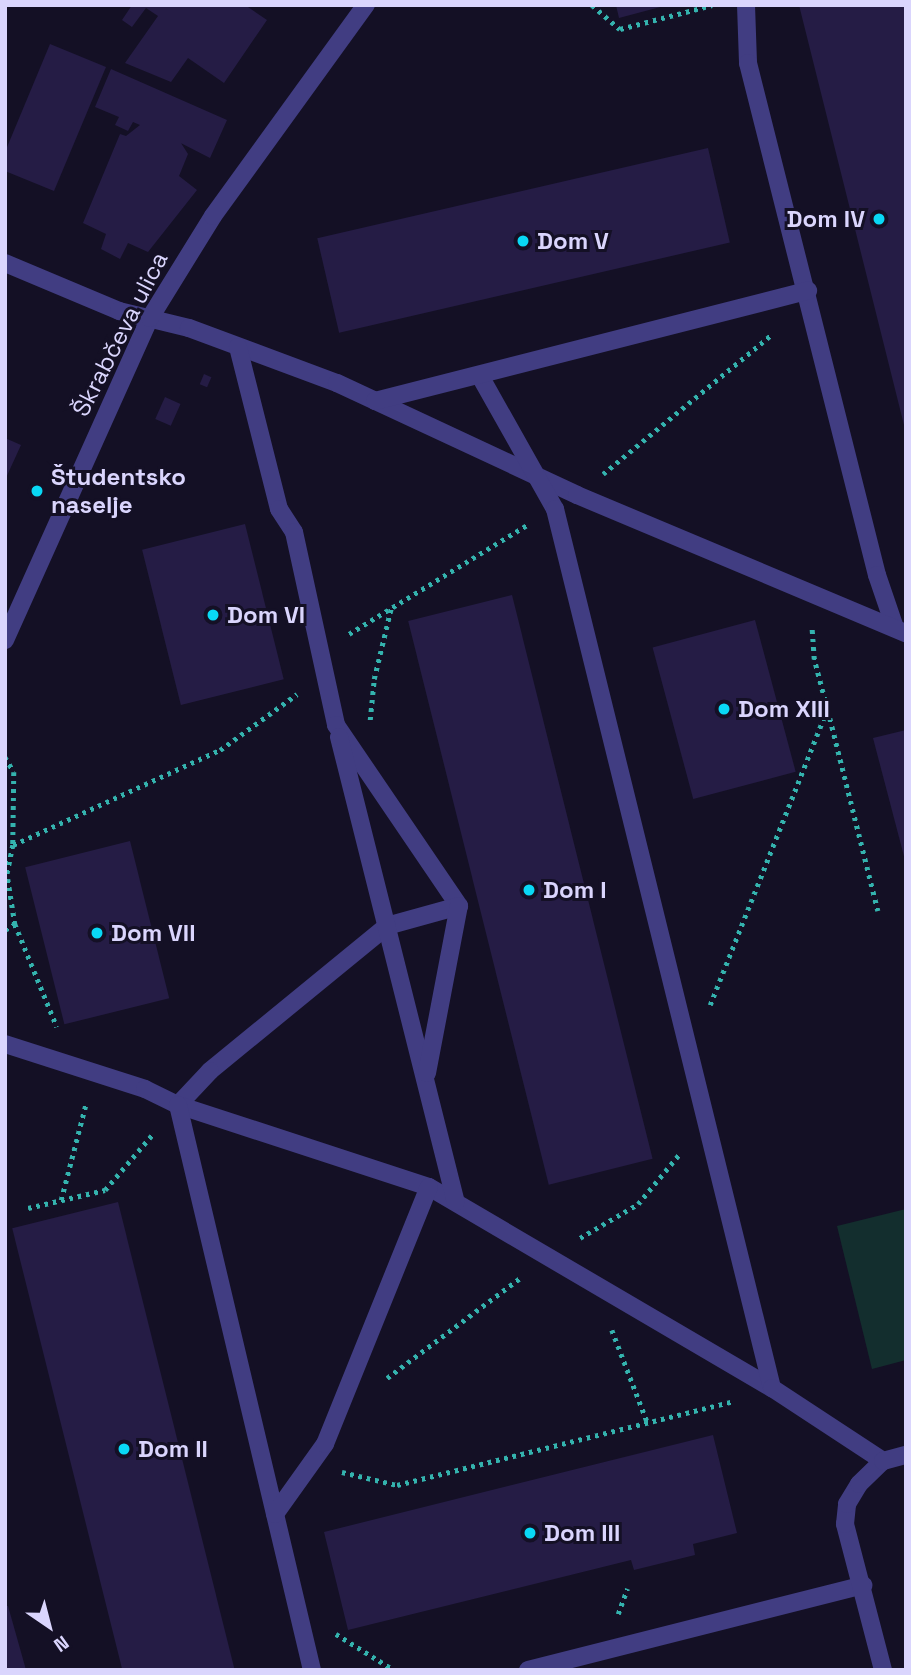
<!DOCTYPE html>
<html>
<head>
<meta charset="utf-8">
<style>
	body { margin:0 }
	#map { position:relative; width:911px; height:1675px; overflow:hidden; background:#141025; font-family:"Space Grotesk",sans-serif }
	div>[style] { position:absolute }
	.green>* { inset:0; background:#132e2e }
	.building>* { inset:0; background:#251c45; transform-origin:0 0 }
	.path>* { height:4.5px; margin-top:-2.25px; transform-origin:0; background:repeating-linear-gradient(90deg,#34b3ae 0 3.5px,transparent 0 8.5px) }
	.minor>* { height:18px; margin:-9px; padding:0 9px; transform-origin:9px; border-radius:9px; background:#413d82 }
	.dots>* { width:19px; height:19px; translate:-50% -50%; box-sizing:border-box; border:4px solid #141025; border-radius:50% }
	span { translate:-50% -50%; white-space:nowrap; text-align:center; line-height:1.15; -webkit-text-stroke:6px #141025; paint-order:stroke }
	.poi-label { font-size:24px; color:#dad5fd; font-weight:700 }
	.right { translate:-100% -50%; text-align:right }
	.left { translate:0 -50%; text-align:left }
	.street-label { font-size:24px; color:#dad5fd }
	.frame { position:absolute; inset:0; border:7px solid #dad5fd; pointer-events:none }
	.north { position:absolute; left:14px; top:1591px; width:70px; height:70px; -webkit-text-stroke:5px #141025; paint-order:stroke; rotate:145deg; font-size:19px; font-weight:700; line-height:28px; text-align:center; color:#dad5fd }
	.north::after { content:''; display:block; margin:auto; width:24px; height:32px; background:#dad5fd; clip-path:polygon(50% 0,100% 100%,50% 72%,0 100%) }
</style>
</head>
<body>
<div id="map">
	<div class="green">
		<i style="clip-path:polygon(906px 1209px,906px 1360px,872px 1369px,837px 1226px)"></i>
	</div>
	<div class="building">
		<i style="clip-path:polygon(132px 5px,245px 5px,267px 20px,224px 83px,188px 58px,171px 82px,125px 63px,158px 16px,146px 8px,132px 27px,122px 20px)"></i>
		<i style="clip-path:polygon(616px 5px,664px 5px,664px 6px,619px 18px)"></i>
		<i style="clip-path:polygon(799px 5px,906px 5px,906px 429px,905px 429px)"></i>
		<i style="clip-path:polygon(50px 44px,106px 67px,54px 191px,5px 171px,5px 152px)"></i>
		<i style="clip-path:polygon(111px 69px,227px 120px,210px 158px,167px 136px,181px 143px,188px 154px,179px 176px,197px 190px,148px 252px,128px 243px,120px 259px,101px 249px,106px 234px,83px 223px,120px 134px,126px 136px,140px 125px,133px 122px,128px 131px,115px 125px,119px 117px,95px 107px)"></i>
		<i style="left:708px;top:148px;width:97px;height:401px;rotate:77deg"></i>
		<i style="left:204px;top:374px;width:8px;height:11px;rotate:23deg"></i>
		<i style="left:165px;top:397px;width:17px;height:24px;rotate:24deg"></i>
		<i style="clip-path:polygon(5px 438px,21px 445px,5px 480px)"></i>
		<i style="left:245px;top:524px;width:160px;height:106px;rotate:76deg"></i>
		<i style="left:512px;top:595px;width:581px;height:107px;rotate:76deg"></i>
		<i style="left:755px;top:620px;width:157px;height:106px;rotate:75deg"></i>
		<i style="clip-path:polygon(906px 730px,906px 860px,905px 860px,873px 738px)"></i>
		<i style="left:130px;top:841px;width:162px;height:108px;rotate:76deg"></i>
		<i style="left:118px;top:1202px;width:482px;height:109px;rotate:76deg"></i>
		<i style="clip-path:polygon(713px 1435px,737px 1533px,693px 1544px,695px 1555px,634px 1570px,631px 1560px,348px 1630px,324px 1532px)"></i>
		<i style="clip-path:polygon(5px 1606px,8px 1606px,26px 1670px,5px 1670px)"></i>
	</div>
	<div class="path">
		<i style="left:592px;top:5px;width:37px;rotate:41deg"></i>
		<i style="left:620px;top:29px;width:95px;rotate:-14.6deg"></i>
		<i style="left:603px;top:474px;width:219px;rotate:-39.6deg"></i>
		<i style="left:349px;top:634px;width:209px;rotate:-31.5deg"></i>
		<i style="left:828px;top:710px;width:207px;rotate:76deg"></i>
		<i style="left:370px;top:720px;width:41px;rotate:-84.4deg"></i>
		<i style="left:374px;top:679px;width:73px;rotate:-76.5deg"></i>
		<i style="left:5px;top:757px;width:17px;rotate:59deg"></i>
		<i style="left:14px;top:772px;width:73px;rotate:90.8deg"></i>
		<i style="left:13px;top:845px;width:41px;rotate:101.3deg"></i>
		<i style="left:13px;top:845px;width:228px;rotate:-24.7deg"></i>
		<i style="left:220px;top:750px;width:95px;rotate:-36deg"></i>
		<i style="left:8px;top:879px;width:46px;rotate:81.2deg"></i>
		<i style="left:15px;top:924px;width:111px;rotate:67.8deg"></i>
		<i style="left:5px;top:930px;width:12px;rotate:-31deg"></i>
		<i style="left:710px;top:1005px;width:318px;rotate:-68.4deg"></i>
		<i style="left:827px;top:709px;width:52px;rotate:-104.6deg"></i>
		<i style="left:814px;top:659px;width:31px;rotate:-94deg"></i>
		<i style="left:61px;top:1200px;width:100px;rotate:-75.5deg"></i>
		<i style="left:28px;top:1208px;width:79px;rotate:-13.2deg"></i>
		<i style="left:105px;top:1190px;width:72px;rotate:-49.5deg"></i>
		<i style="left:580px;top:1238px;width:67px;rotate:-30.4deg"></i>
		<i style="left:638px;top:1204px;width:67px;rotate:-50.4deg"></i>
		<i style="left:612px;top:1330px;width:101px;rotate:69deg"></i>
		<i style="left:387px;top:1378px;width:166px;rotate:-36.9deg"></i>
		<i style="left:342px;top:1472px;width:57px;rotate:13.3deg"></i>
		<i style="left:397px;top:1485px;width:348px;rotate:-14deg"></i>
		<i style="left:618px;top:1614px;width:27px;rotate:-70deg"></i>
		<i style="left:336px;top:1634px;width:68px;rotate:31.8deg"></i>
	</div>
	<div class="minor">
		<i style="left:746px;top:5px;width:58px;rotate:88deg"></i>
		<i style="left:748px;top:63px;width:528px;rotate:75.86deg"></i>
		<i style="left:877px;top:575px;width:56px;rotate:71.2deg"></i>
		<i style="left:5px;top:263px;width:124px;rotate:22.8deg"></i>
		<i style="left:119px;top:311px;width:72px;rotate:13.7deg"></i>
		<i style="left:189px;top:328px;width:158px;rotate:20.4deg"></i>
		<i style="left:337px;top:383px;width:265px;rotate:25deg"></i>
		<i style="left:577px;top:495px;width:357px;rotate:22.8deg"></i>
		<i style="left:238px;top:347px;width:167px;rotate:75.8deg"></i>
		<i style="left:279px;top:509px;width:27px;rotate:57deg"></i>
		<i style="left:294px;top:532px;width:198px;rotate:77.7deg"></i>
		<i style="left:336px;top:725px;width:219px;rotate:55.8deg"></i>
		<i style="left:459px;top:906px;width:75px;rotate:164.5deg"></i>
		<i style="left:387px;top:926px;width:229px;rotate:140.7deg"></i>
		<i style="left:210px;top:1071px;width:47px;rotate:133.3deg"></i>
		<i style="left:178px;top:1105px;width:264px;rotate:18.1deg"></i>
		<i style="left:429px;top:1187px;width:398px;rotate:30.4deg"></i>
		<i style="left:480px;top:376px;width:153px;rotate:60.6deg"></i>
		<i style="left:555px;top:509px;width:905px;rotate:76.13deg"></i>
		<i style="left:772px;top:1388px;width:133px;rotate:33.3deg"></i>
		<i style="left:375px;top:401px;width:447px;rotate:-14.3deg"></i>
		<i style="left:5px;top:640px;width:353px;rotate:-65.8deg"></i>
		<i style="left:150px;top:318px;width:120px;rotate:-58.3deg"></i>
		<i style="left:213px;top:216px;width:261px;rotate:-54.1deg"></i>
		<i style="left:339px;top:737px;width:479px;rotate:75.9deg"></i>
		<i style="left:5px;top:1044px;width:147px;rotate:17.8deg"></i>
		<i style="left:145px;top:1089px;width:37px;rotate:26deg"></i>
		<i style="left:178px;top:1105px;width:581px;rotate:76.66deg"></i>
		<i style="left:427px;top:1073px;width:170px;rotate:-79.2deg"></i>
		<i style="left:275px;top:1514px;width:86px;rotate:-54.5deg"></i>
		<i style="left:325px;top:1444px;width:277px;rotate:-68deg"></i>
		<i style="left:528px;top:1670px;width:346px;rotate:-14.2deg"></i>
		<i style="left:883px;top:1670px;width:151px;rotate:-104.6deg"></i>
		<i style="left:845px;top:1524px;width:20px;rotate:-84deg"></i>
		<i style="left:847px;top:1504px;width:23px;rotate:-59deg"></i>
		<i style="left:859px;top:1484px;width:33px;rotate:-44deg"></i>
		<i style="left:883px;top:1461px;width:24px;rotate:-15deg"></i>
	</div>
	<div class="dots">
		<i style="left:879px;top:219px;background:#09d8f5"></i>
		<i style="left:523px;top:241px;background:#09d8f5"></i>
		<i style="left:37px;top:491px;background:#09d8f5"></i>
		<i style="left:213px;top:615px;background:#09d8f5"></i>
		<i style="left:724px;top:709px;background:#09d8f5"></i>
		<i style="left:529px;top:890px;background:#09d8f5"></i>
		<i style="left:97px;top:933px;background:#09d8f5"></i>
		<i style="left:124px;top:1449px;background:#09d8f5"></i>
		<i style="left:530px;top:1533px;background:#09d8f5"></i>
	</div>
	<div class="poi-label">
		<span class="right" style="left:865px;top:219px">Dom IV</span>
		<span class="left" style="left:537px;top:241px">Dom V</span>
		<span class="left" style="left:51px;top:491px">Študentsko<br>naselje</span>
		<span class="left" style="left:227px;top:615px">Dom VI</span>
		<span class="left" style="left:738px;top:709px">Dom XIII</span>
		<span class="left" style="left:543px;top:890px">Dom I</span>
		<span class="left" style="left:111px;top:933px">Dom VII</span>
		<span class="left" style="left:138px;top:1449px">Dom II</span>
		<span class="left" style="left:544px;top:1533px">Dom III</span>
	</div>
	<div class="street-label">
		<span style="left:120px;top:334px;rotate:-63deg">Škrabčeva ulica</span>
	</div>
	<div class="frame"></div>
	<div class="north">N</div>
</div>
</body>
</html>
